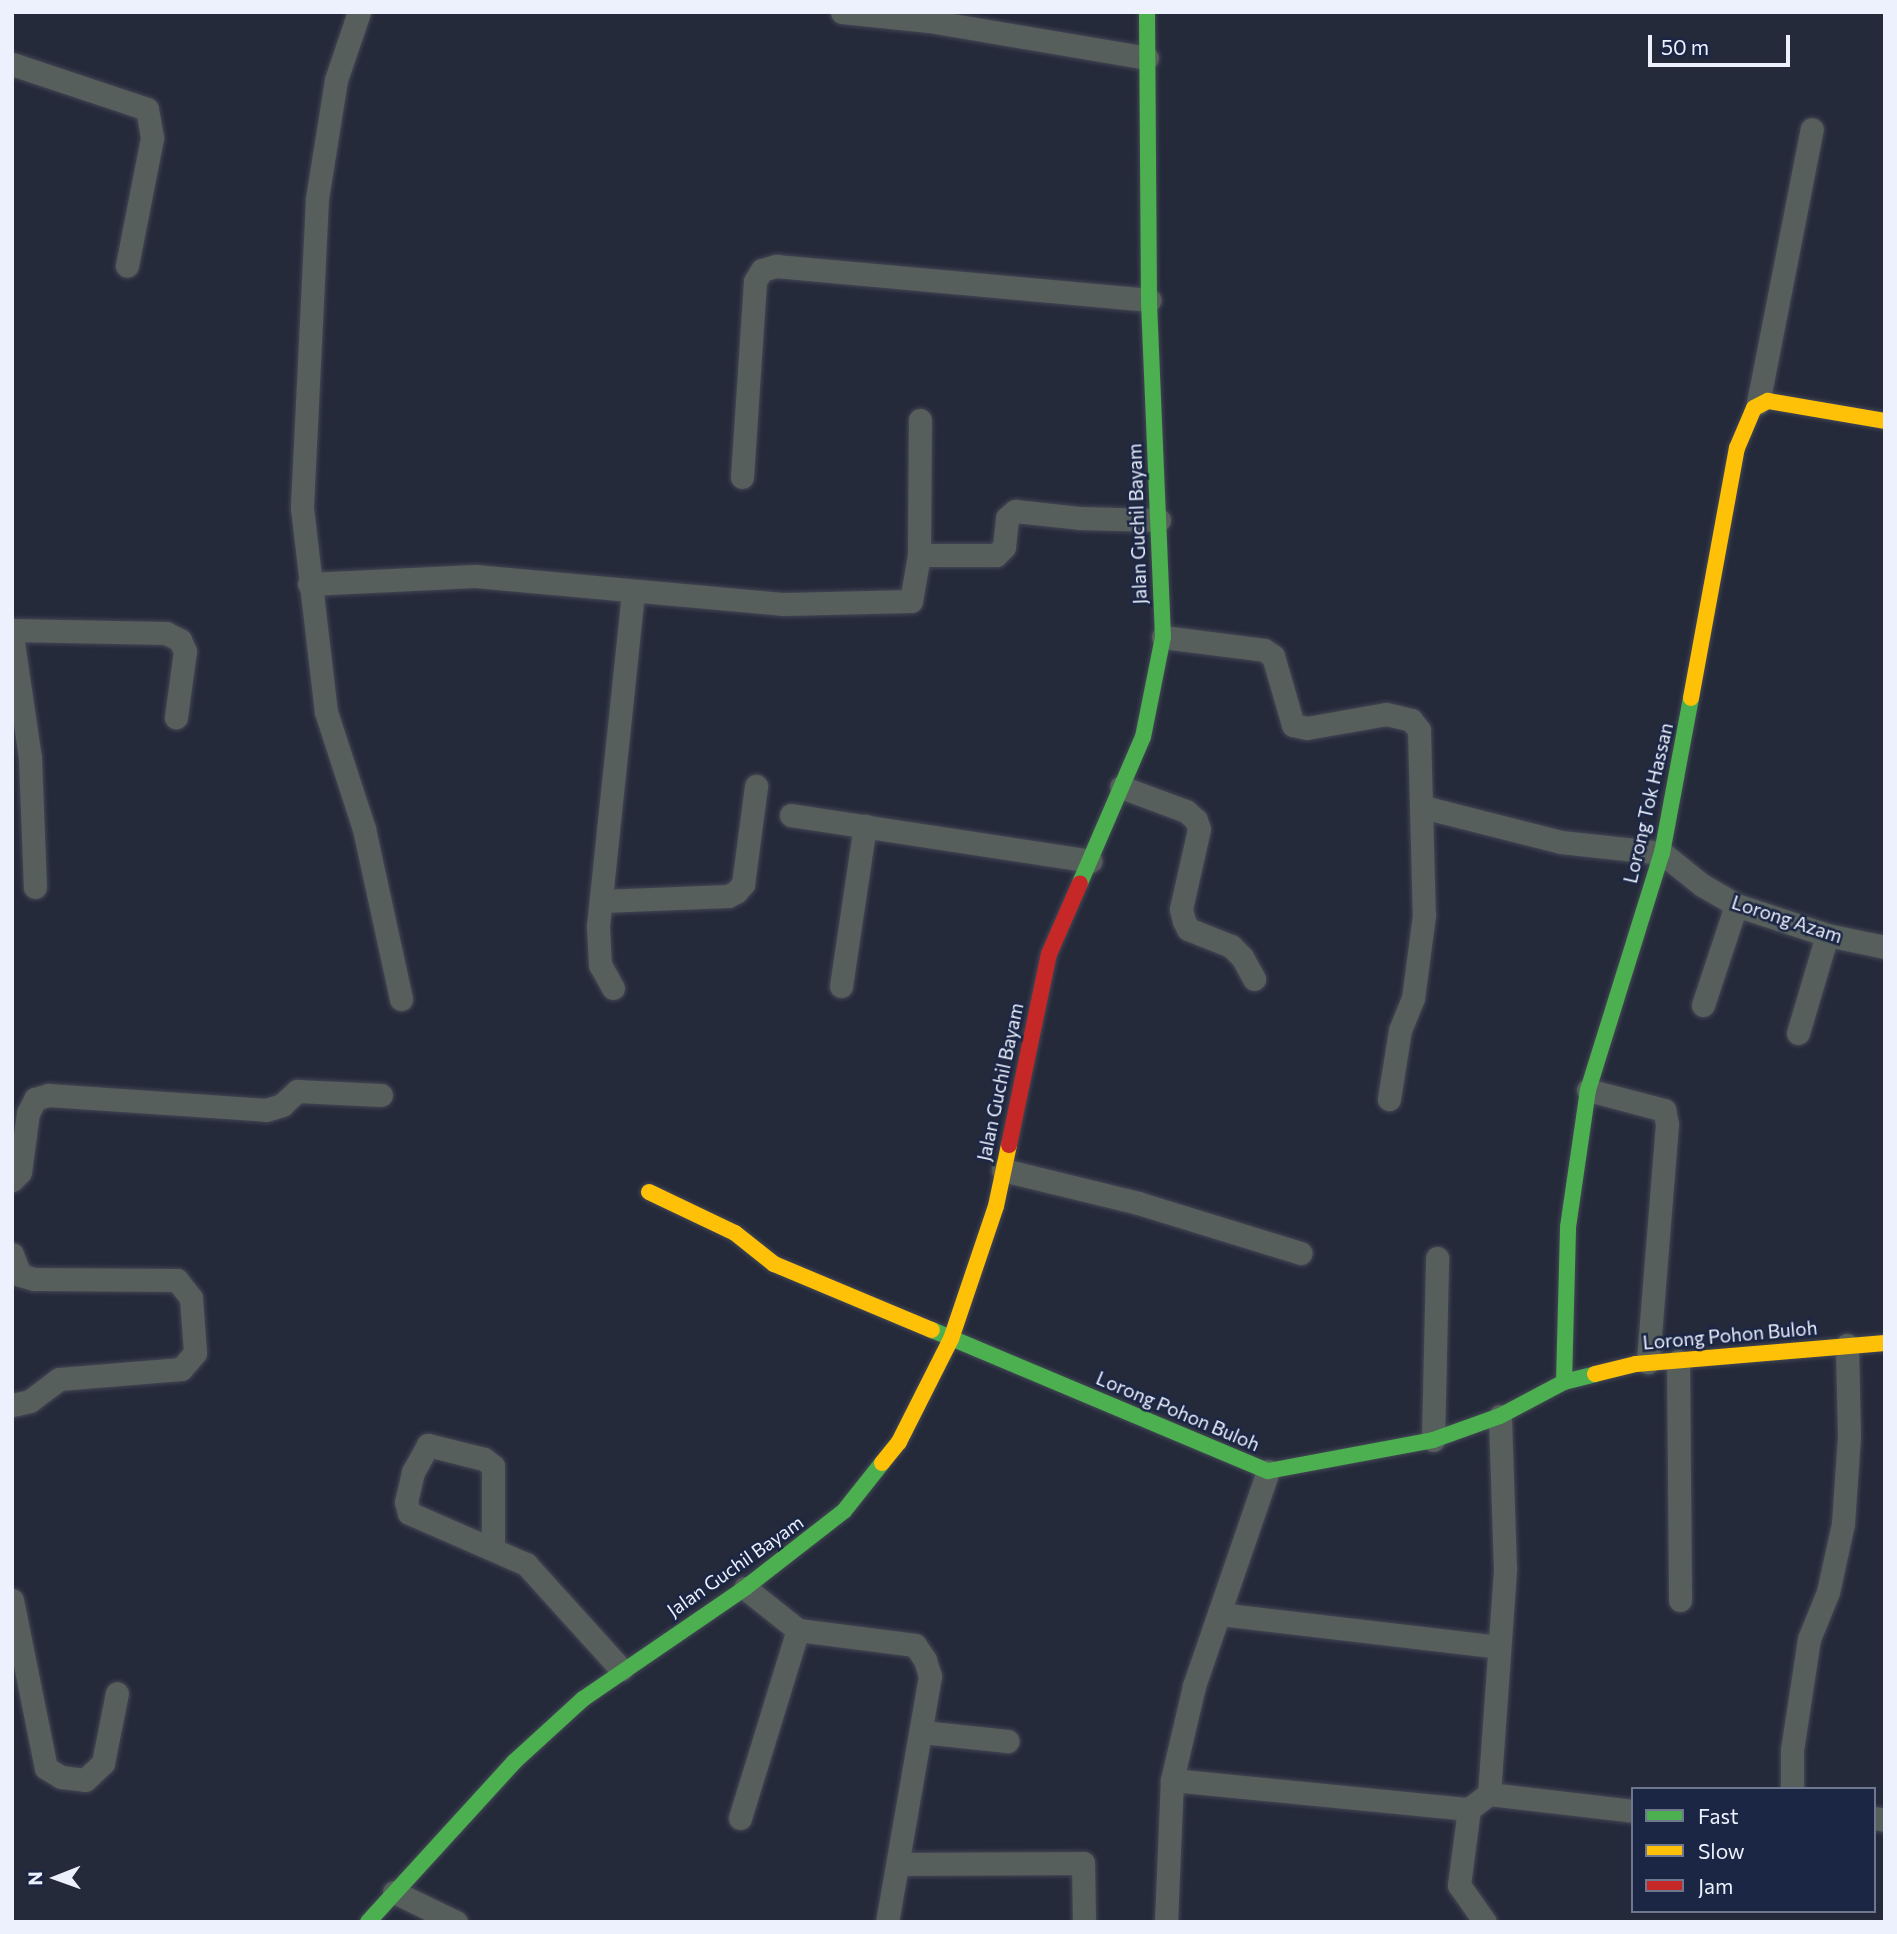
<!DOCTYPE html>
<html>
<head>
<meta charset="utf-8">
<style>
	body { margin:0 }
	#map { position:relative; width:1897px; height:1934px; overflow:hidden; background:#252a3b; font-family:Commissioner,sans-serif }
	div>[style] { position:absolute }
	.roads { filter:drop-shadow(0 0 2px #434754) drop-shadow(0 0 2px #434754) }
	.street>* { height:23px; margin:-11.5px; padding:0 11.5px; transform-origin:11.5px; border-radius:11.5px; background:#575f5c }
	.fast>* { height:16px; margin:-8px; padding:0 8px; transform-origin:8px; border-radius:8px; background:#4caf50 }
	.slow>* { height:16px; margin:-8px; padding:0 8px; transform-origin:8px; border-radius:8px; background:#ffc107 }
	.jam>* { height:16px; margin:-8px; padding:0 8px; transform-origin:8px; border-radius:8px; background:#c62828 }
	span { translate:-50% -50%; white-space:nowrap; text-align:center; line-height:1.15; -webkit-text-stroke:5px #1b2645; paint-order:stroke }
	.street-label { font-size:19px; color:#ecf1fd }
	.frame { position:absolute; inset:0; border:14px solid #ecf1fd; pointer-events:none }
	.legend { position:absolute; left:1631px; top:1787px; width:245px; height:126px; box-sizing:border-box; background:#1b2645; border:2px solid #6f778f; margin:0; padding:9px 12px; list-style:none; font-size:21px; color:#ecf1fd }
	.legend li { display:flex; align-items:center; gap:14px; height:35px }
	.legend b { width:35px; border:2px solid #6f778f }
	.north { position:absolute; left:21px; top:1843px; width:70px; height:70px; -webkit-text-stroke:5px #1b2645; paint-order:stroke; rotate:269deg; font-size:19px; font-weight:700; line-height:28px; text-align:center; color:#ecf1fd }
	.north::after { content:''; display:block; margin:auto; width:24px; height:32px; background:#ecf1fd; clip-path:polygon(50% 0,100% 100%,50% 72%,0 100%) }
	.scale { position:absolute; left:1648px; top:35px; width:142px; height:32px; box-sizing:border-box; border:4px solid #ecf1fd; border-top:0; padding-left:9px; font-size:21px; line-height:24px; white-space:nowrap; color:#ecf1fd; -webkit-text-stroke:5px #1b2645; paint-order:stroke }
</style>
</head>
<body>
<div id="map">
	<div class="roads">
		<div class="street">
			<i style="left:359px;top:12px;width:72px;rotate:108.7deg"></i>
			<i style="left:336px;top:80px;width:121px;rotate:99.1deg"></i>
			<i style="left:317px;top:199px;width:309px;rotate:92.8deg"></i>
			<i style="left:302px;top:508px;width:205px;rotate:83.3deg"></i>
			<i style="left:326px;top:712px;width:123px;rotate:72deg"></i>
			<i style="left:364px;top:829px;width:174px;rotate:77.7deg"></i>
			<i style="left:842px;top:12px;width:87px;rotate:5.9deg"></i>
			<i style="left:929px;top:21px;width:221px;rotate:9.6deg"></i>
			<i style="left:12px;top:64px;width:142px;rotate:18.4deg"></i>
			<i style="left:147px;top:109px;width:29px;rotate:80deg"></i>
			<i style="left:152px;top:138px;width:130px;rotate:101.1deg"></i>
			<i style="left:1758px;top:403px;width:279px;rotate:-78.9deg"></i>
			<i style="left:742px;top:477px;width:196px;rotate:-86.2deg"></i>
			<i style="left:755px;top:281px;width:13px;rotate:-58deg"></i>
			<i style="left:762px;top:270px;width:15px;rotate:-16deg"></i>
			<i style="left:776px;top:266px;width:375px;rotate:5.2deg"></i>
			<i style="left:919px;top:555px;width:77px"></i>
			<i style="left:996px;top:555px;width:11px;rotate:-45deg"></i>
			<i style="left:1004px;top:547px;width:29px;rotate:-84deg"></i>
			<i style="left:1007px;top:518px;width:11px;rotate:-41deg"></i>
			<i style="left:1015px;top:511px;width:64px;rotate:6.2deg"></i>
			<i style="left:1079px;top:518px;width:80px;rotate:1.4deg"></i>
			<i style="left:309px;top:584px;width:166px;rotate:-2.8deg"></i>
			<i style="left:475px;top:576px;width:308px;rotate:5.2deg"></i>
			<i style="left:782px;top:604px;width:129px;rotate:-1.3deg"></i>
			<i style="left:911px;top:601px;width:47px;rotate:-80.1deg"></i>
			<i style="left:919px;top:555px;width:135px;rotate:-89.6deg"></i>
			<i style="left:12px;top:630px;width:154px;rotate:1.1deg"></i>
			<i style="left:166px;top:633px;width:16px;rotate:27deg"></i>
			<i style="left:180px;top:640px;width:12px;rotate:66deg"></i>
			<i style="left:185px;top:651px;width:67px;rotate:97.8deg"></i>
			<i style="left:12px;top:636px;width:123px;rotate:81.6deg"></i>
			<i style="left:30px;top:758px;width:129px;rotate:87.8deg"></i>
			<i style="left:1163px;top:637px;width:102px;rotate:7.3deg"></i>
			<i style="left:1264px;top:650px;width:11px;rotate:34deg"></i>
			<i style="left:1273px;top:656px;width:72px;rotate:73.8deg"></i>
			<i style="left:1293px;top:725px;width:14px;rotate:12deg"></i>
			<i style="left:1307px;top:728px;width:80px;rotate:-10deg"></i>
			<i style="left:1386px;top:714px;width:26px;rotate:13deg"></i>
			<i style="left:1411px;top:720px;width:13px;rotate:51deg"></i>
			<i style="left:1419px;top:730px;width:185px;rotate:88.5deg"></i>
			<i style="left:1424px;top:915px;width:84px;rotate:97.5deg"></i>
			<i style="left:1413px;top:998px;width:35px;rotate:112deg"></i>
			<i style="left:1400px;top:1030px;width:70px;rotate:99.1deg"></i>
			<i style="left:1121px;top:787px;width:69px;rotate:20.3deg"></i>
			<i style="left:1186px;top:811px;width:13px;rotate:42deg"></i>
			<i style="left:1196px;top:820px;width:9px;rotate:72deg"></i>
			<i style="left:1199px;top:829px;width:82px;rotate:102.7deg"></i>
			<i style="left:1181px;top:909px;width:12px;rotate:76deg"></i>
			<i style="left:1184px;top:921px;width:9px;rotate:63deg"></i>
			<i style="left:1188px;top:929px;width:46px;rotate:21.6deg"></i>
			<i style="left:1231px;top:946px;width:16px;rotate:45deg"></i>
			<i style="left:1242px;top:957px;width:25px;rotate:61deg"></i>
			<i style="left:1423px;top:807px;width:142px;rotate:14.2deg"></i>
			<i style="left:1561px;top:842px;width:102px;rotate:6.2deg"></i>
			<i style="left:1662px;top:853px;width:51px;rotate:38.7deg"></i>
			<i style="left:1702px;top:885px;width:39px;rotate:30deg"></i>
			<i style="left:1736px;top:905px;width:96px;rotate:18.2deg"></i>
			<i style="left:1827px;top:935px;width:59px;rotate:11.7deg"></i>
			<i style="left:791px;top:815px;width:303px;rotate:8.7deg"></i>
			<i style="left:602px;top:901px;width:126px;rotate:-2.3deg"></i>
			<i style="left:728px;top:896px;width:9px;rotate:-27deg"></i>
			<i style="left:736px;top:892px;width:11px;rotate:-49deg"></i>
			<i style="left:743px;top:884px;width:99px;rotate:-82.4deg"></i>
			<i style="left:841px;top:986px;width:162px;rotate:-81.5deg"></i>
			<i style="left:613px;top:988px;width:26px;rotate:-119deg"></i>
			<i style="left:600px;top:965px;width:39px;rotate:-93deg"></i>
			<i style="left:598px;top:926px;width:337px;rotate:-84deg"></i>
			<i style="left:1703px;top:1005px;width:105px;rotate:-71.7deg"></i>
			<i style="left:1798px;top:1033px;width:102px;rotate:-73.5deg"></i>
			<i style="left:1588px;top:1090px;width:79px;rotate:14.7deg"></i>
			<i style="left:1664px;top:1110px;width:14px;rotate:78deg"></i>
			<i style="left:1667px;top:1124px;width:239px;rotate:94.6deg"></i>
			<i style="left:1003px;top:1170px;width:139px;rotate:13.7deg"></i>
			<i style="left:1138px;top:1203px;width:170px;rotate:17.1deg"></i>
			<i style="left:12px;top:1180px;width:11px;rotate:-45deg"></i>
			<i style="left:20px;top:1172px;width:60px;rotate:-82.3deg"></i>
			<i style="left:28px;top:1113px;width:16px;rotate:-63deg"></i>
			<i style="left:35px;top:1099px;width:14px;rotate:-17deg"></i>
			<i style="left:48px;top:1095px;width:219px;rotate:3.9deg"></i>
			<i style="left:266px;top:1110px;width:17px;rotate:-17deg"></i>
			<i style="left:282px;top:1105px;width:21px;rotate:-43deg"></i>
			<i style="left:297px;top:1091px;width:84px;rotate:2.7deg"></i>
			<i style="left:12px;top:1254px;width:22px;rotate:69deg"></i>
			<i style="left:20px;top:1275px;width:15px;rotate:16deg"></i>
			<i style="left:34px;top:1279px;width:143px;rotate:0.4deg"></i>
			<i style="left:177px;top:1280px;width:23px;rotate:52deg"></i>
			<i style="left:191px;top:1298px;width:55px;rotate:85.8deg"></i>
			<i style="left:195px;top:1353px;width:21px;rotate:131deg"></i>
			<i style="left:181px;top:1369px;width:122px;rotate:175.3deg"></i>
			<i style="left:59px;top:1379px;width:36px;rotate:143deg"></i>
			<i style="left:30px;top:1401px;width:18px;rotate:167deg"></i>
			<i style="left:1678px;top:1361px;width:239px;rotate:89.5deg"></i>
			<i style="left:1433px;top:1440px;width:182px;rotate:-88.7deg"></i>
			<i style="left:1268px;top:1471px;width:227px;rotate:109deg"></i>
			<i style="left:1194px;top:1686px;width:97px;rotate:103.2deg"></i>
			<i style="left:1172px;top:1780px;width:298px;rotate:5.6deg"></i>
			<i style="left:1469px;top:1809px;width:25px;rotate:-37deg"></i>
			<i style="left:1489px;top:1794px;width:145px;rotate:6.7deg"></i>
			<i style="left:493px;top:1548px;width:82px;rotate:-90deg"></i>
			<i style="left:493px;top:1466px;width:11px;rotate:-142deg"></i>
			<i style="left:484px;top:1459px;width:58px;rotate:-166deg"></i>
			<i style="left:428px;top:1445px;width:31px;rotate:119deg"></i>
			<i style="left:413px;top:1472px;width:31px;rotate:103deg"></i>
			<i style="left:406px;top:1502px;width:11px;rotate:75deg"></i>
			<i style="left:409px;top:1513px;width:128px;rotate:23.6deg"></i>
			<i style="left:526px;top:1564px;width:142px;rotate:47.9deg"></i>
			<i style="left:745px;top:1588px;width:68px;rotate:38.4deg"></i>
			<i style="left:798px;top:1630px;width:118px;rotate:7.3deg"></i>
			<i style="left:915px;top:1645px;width:18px;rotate:56deg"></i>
			<i style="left:925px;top:1660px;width:17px;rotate:73deg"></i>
			<i style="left:930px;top:1676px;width:250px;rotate:99.9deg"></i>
			<i style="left:12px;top:1600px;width:171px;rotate:78.6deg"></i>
			<i style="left:46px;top:1768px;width:17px;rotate:31deg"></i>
			<i style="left:61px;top:1777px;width:24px;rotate:7deg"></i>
			<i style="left:85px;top:1780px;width:25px;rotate:-43deg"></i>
			<i style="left:103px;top:1763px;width:71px;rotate:-78.7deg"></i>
			<i style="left:1219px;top:1614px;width:281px;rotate:6.7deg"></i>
			<i style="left:922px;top:1732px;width:86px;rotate:6deg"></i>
			<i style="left:1792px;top:1789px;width:39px;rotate:-90deg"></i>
			<i style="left:1792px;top:1750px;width:112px;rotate:-81.3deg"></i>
			<i style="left:1809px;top:1639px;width:51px;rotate:-68deg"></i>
			<i style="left:1828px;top:1592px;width:70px;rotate:-77.6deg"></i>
			<i style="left:1843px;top:1524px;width:88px;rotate:-86.1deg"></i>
			<i style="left:1849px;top:1436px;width:91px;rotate:-91.3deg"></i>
			<i style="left:1489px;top:1794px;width:226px;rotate:-85.9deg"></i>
			<i style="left:1505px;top:1569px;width:153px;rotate:-91.9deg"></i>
			<i style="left:1469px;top:1809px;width:77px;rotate:97.5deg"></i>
			<i style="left:1459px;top:1885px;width:45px;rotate:54.9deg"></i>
			<i style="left:740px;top:1818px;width:197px;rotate:-72.9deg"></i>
			<i style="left:1874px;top:1818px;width:11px;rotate:10deg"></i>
			<i style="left:898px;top:1864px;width:185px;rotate:-0.3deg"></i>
			<i style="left:1083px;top:1863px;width:59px;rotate:89deg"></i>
			<i style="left:394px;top:1892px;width:69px;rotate:25.8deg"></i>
			<i style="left:1166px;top:1922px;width:142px;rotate:-87.6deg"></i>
		</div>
		<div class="fast">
			<i style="left:1080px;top:883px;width:159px;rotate:-66.7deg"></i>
			<i style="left:1143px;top:737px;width:102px;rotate:-78.7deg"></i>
			<i style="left:1163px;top:637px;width:337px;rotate:-92.4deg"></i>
			<i style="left:1149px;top:300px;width:288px;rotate:-90.4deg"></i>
			<i style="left:932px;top:1330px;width:364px;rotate:22.8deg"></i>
			<i style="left:1268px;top:1471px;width:168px;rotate:-10.6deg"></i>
			<i style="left:1433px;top:1440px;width:71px;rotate:-19.7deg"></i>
			<i style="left:1500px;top:1416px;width:72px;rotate:-28deg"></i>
			<i style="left:1564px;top:1382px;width:32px;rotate:-14deg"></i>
			<i style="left:1564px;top:1382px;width:155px;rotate:-88.5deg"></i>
			<i style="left:1568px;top:1227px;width:138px;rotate:-81.7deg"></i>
			<i style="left:1588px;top:1090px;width:248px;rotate:-72.7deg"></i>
			<i style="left:1662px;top:853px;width:158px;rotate:-79.4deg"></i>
			<i style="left:368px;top:1922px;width:217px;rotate:-47.6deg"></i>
			<i style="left:514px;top:1762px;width:93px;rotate:-42.4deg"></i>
			<i style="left:583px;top:1699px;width:196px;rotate:-34.4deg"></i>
			<i style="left:745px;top:1588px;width:125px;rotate:-37.9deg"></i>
			<i style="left:844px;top:1511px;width:61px;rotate:-51.6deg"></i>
		</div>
		<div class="slow">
			<i style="left:1691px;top:698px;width:254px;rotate:-79.6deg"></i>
			<i style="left:1737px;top:448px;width:43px;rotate:-67deg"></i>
			<i style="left:1754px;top:408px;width:16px;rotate:-27deg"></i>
			<i style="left:1768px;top:401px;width:119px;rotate:9.7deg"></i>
			<i style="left:649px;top:1192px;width:95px;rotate:25.5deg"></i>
			<i style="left:735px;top:1233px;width:50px;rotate:38.5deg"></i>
			<i style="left:774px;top:1264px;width:171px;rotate:22.7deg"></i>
			<i style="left:1595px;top:1374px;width:42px;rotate:-13.7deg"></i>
			<i style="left:1636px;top:1364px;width:250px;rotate:-4.8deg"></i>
			<i style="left:882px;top:1463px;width:27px;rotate:-51deg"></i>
			<i style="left:899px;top:1442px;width:115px;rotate:-63.2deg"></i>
			<i style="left:951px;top:1339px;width:140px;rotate:-71.3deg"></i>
			<i style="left:996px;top:1206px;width:62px;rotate:-78deg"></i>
		</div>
		<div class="jam">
			<i style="left:1009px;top:1145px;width:195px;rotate:-78.2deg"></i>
			<i style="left:1049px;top:954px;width:77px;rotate:-66.4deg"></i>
		</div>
	</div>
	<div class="street-label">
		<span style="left:1137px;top:524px;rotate:-92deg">Jalan Guchil Bayam</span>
		<span style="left:1648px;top:803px;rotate:-77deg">Lorong Tok Hassan</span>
		<span style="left:1787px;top:919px;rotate:18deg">Lorong Azam</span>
		<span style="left:1000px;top:1082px;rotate:-78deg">Jalan Guchil Bayam</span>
		<span style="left:1730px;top:1335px;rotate:-5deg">Lorong Pohon Buloh</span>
		<span style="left:1178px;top:1411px;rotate:23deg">Lorong Pohon Buloh</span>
		<span style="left:735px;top:1566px;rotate:-35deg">Jalan Guchil Bayam</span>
	</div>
	<div class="frame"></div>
	<ul class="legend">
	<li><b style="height:9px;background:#4caf50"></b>Fast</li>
	<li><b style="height:9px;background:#ffc107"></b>Slow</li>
	<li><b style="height:9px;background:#c62828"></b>Jam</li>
	</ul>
	<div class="north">N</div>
	<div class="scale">50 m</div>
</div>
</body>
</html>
